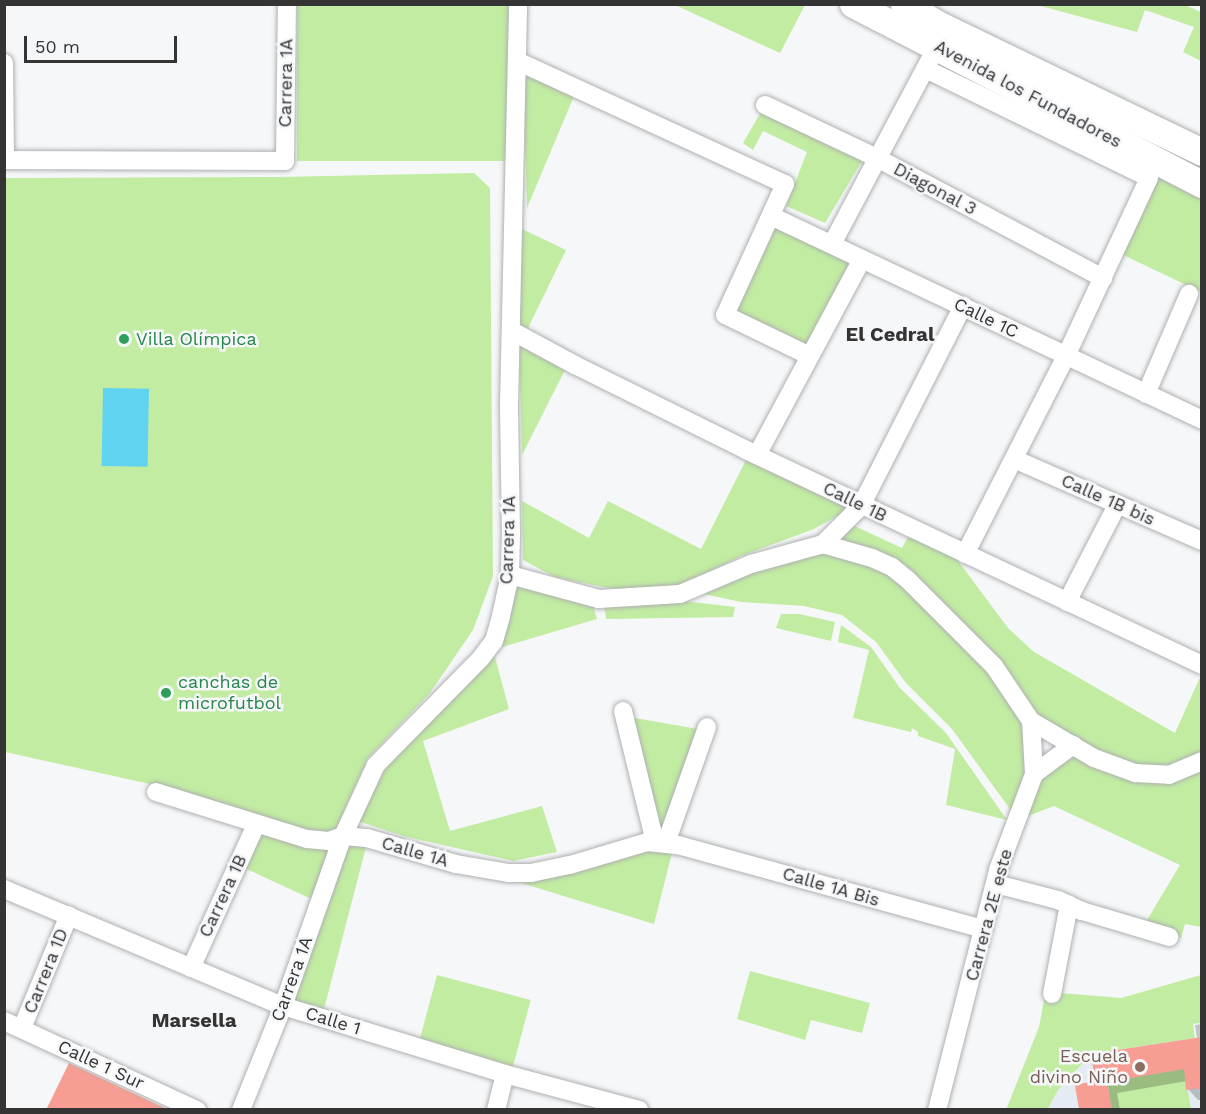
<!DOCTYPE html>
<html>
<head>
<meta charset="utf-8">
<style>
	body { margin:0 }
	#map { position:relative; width:1206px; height:1114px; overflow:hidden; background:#f6f7f9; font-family:"Work Sans",sans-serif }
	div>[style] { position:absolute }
	.built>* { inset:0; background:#e4ebf2 }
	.green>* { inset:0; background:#c2eca2; transform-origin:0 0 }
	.water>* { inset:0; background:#60d3f0; transform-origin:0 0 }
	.shadow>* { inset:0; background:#0003 }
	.building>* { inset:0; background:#f89d93 }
	.roads { filter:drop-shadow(0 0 2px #aeb0b1) drop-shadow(0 0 2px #aeb0b1) }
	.street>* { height:18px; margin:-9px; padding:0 9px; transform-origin:9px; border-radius:9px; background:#fff }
	.primary>* { height:27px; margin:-13.5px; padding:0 13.5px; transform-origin:13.5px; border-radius:13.5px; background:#fff }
	.dots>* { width:16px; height:16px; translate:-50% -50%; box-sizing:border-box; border:3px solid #f6f7f9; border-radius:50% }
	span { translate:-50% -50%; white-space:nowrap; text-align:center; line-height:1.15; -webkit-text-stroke:5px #f6f7f9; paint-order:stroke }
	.street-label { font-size:18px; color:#343435 }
	.leisure-label { font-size:18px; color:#27864d }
	.left { translate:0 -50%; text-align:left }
	.education-label { font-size:18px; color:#785e54 }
	.right { translate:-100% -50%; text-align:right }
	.neighbourhood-label { font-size:20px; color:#343435; font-weight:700 }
	.frame { position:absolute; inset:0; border:6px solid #343435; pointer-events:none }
	.scale { position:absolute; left:24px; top:36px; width:153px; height:27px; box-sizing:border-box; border:3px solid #343435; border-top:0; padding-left:8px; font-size:18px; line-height:21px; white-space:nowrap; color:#343435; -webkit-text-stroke:4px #f6f7f9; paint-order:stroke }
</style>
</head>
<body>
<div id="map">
	<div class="built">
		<i style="clip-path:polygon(1195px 1038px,1201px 1079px,1201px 1109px,1048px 1110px,1058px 1090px,1091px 1054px)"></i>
	</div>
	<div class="green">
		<i style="left:297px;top:5px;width:212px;height:156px"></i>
		<i style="clip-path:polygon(675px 5px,805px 4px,805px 5px,780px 53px)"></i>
		<i style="clip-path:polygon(1037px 5px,1185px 5px,1201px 12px,1201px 61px,1183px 52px,1194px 27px,1145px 10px,1137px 32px)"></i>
		<i style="clip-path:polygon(523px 74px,574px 96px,527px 208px)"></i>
		<i style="clip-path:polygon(765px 105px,865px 156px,825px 223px,786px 206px,807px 152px,763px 131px,753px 150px,743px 143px)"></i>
		<i style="clip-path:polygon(1158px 172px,1201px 195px,1201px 292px,1119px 253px)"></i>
		<i style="clip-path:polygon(474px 173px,490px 188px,493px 576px,473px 630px,430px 693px,368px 758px,337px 828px,318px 837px,159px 786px,5px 752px,5px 178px,278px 177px)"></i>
		<i style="left:777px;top:225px;width:87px;height:102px;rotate:26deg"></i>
		<i style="clip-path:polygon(520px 228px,566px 250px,528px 328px,518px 325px)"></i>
		<i style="clip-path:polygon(519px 341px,567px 366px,522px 455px)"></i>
		<i style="clip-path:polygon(748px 456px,854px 506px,814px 529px,741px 556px,679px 586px,632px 590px,608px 588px,555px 577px,523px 560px,522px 501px,589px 538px,608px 501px,701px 549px)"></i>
		<i style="clip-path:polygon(850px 524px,902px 548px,909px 535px,953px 554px,1008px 628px,1034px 652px,1175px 733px,1201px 675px,1201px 755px,1168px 770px,1136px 769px,1034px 719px,893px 563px,832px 543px)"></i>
		<i style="clip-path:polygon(822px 549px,888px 572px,989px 667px,1025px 721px,1029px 773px,1015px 816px,952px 729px,906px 683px,876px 642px,842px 615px,804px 606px,741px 602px,695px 592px)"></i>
		<i style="clip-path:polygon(513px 582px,592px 601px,597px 619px,502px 647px,500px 639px)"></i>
		<i style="clip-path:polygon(684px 601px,735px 607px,733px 617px,606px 619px,604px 605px)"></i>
		<i style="clip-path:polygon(781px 614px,799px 614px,835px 622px,831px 641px,776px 628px)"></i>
		<i style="clip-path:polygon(841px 625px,871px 647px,900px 688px,946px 733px,1007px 820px,946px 805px,955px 749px,918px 736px,918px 732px,912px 728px,911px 732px,853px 718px,869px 650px,838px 642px)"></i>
		<i style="clip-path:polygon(493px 650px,509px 709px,423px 741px,450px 831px,542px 806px,557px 852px,513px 861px,403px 836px,358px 821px,379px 772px)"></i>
		<i style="clip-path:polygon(629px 717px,698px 729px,664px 840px)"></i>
		<i style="clip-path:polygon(1073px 748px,1134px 775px,1201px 765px,1201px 927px,1185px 924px,1181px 938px,1144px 925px,1180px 865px,1054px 806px,1020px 819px,1036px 776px)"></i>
		<i style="clip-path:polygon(257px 829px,339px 840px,316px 901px,240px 866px)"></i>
		<i style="clip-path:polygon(346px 842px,367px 843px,323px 1013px,289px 1002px)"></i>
		<i style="clip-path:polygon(640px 848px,673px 849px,654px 924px,515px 881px)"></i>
		<i style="clip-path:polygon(750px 971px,870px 1003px,862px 1033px,811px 1020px,805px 1040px,737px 1019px)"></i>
		<i style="left:437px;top:975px;width:97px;height:70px;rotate:15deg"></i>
		<i style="clip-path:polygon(1201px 975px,1201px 1023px,1193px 1024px,1195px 1038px,1091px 1054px,1058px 1090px,1048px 1109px,1006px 1110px,1039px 1027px,1045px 995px,1060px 993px,1121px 998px)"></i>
		<i style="clip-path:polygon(1184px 1069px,1191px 1109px,1112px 1109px,1107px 1082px)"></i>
	</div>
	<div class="water">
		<i style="left:103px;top:388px;width:46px;height:78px;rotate:1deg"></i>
	</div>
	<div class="shadow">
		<i style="clip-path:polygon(1202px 1024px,1202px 1100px,1198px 1100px,1188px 1089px,1187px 1081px,1117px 1093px,1120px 1110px,1080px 1110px,1097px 1083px,1197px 1040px,1195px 1025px)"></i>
	</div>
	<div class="building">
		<i style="clip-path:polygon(1202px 1037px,1202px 1088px,1186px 1090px,1184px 1069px,1107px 1082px,1112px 1110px,1079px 1110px,1075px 1085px,1095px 1081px,1091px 1054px)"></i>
		<i style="clip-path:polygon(69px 1063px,169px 1110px,46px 1110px)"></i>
	</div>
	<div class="roads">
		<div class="street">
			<i style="left:517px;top:61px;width:295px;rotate:24.7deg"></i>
			<i style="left:785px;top:184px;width:144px;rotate:114.6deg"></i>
			<i style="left:725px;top:315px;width:94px;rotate:25.8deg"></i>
			<i style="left:4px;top:63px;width:97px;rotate:89.4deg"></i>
			<i style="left:5px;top:160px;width:280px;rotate:0.2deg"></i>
			<i style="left:285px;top:161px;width:157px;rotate:-89.3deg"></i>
			<i style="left:926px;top:69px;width:248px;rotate:26deg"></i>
			<i style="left:1149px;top:178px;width:196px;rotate:115deg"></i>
			<i style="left:1066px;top:356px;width:222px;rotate:117deg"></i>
			<i style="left:765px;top:105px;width:126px;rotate:25.3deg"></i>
			<i style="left:879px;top:159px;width:254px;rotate:28deg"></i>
			<i style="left:771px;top:216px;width:477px;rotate:25.3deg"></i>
			<i style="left:832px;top:244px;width:208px;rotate:-62deg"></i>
			<i style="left:512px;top:331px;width:72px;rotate:28.4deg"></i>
			<i style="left:575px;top:365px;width:191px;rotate:26.4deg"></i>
			<i style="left:746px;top:450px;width:504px;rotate:25.24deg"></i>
			<i style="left:1146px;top:394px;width:109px;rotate:-66.7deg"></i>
			<i style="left:757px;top:455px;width:222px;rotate:-61.8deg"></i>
			<i style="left:1014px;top:459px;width:205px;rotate:23.6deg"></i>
			<i style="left:823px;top:544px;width:51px;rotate:15.9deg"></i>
			<i style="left:872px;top:558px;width:22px;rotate:24deg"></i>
			<i style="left:892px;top:567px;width:21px;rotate:39deg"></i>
			<i style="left:908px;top:580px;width:122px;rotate:45deg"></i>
			<i style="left:994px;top:666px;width:66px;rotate:56.1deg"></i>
			<i style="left:1031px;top:721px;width:73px;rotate:30.4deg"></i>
			<i style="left:1094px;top:758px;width:44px;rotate:20.1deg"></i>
			<i style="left:1135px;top:773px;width:34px;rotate:3deg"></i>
			<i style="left:1169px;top:775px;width:36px;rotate:-23deg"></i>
			<i style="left:510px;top:575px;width:92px;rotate:15.1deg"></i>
			<i style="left:599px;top:599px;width:81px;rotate:-3.5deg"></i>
			<i style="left:680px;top:594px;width:77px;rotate:-22.9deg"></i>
			<i style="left:751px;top:564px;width:75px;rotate:-15.5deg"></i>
			<i style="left:823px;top:544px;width:54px;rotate:-45deg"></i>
			<i style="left:861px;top:506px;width:225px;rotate:-63deg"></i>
			<i style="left:1067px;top:602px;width:109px;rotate:-62.7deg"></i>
			<i style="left:623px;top:711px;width:135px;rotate:76.3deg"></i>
			<i style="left:1034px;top:774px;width:49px;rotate:-36.6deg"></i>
			<i style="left:156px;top:792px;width:158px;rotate:17.3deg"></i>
			<i style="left:307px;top:839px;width:22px;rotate:5deg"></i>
			<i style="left:329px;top:841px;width:15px;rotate:-20deg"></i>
			<i style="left:343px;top:836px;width:24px;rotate:5deg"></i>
			<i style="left:367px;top:838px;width:93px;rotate:16.3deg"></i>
			<i style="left:456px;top:864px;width:54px;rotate:9.6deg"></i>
			<i style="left:509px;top:873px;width:22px"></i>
			<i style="left:531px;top:873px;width:40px;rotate:-12deg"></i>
			<i style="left:570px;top:865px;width:80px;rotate:-16.6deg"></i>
			<i style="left:647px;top:842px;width:31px;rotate:6deg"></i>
			<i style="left:678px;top:845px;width:317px;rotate:15.4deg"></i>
			<i style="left:666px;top:843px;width:123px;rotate:-70.5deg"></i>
			<i style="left:996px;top:884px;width:64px;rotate:14.5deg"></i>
			<i style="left:1058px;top:900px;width:26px;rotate:25deg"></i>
			<i style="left:1082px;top:911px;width:91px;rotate:16.6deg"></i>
			<i style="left:4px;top:889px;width:303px;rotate:22.8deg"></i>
			<i style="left:283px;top:1006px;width:232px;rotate:17deg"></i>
			<i style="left:505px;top:1074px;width:139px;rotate:15deg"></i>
			<i style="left:191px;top:968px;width:157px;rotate:-65.6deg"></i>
			<i style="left:1052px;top:994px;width:91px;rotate:-79.2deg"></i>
			<i style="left:4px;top:1021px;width:213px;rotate:24.8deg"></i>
			<i style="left:22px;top:1028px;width:122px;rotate:-67.4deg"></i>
			<i style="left:241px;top:1110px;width:112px;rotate:-68deg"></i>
			<i style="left:283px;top:1006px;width:180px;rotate:-70.6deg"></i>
			<i style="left:343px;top:836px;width:78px;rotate:-65.1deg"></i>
			<i style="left:376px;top:765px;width:150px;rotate:-45.5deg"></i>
			<i style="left:481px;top:658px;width:21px;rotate:-53deg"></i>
			<i style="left:494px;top:641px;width:26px;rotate:-74deg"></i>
			<i style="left:501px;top:616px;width:42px;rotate:-77.6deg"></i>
			<i style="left:510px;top:575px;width:40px;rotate:-88.6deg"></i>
			<i style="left:511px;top:535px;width:130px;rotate:-90.9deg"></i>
			<i style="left:509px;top:405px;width:401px;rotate:-88.7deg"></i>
			<i style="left:496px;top:1110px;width:37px;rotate:-76deg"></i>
			<i style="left:937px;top:1110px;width:248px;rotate:-75.7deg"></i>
			<i style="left:998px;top:870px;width:103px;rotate:-69.4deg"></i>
			<i style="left:1034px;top:774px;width:53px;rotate:-93.2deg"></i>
		</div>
		<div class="primary">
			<i style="left:853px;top:4px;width:393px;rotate:27.3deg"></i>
			<i style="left:904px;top:4px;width:39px;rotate:31deg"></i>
			<i style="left:937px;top:24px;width:294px;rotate:25.8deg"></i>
		</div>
	</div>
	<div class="dots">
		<i style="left:124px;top:339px;background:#2e9e5b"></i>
		<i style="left:166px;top:693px;background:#2e9e5b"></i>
		<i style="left:1140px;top:1067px;background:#8d6e63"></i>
	</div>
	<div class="street-label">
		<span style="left:286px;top:83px;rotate:-89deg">Carrera 1A</span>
		<span style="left:1028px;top:94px;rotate:28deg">Avenida los Fundadores</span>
		<span style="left:935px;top:189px;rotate:28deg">Diagonal 3</span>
		<span style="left:986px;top:318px;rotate:26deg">Calle 1C</span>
		<span style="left:1108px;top:500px;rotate:24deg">Calle 1B bis</span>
		<span style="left:855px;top:502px;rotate:26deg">Calle 1B</span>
		<span style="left:508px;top:540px;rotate:-88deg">Carrera 1A</span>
		<span style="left:415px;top:852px;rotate:16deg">Calle 1A</span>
		<span style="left:831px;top:887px;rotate:16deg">Calle 1A Bis</span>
		<span style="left:223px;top:896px;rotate:-65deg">Carrera 1B</span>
		<span style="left:989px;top:915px;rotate:-75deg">Carrera 2E este</span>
		<span style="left:46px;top:971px;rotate:-68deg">Carrera 1D</span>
		<span style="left:292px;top:979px;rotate:-70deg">Carrera 1A</span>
		<span style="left:333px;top:1021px;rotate:17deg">Calle 1</span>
		<span style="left:101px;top:1065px;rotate:25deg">Calle 1 Sur</span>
	</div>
	<div class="leisure-label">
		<span class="left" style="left:136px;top:339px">Villa Olímpica</span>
		<span class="left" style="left:178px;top:693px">canchas de<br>microfutbol</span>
	</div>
	<div class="education-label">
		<span class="right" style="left:1128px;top:1067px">Escuela<br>divino Niño</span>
	</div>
	<div class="neighbourhood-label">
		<span style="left:890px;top:334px">El Cedral</span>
		<span style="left:194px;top:1020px">Marsella</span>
	</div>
	<div class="frame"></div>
	<div class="scale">50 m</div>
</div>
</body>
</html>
